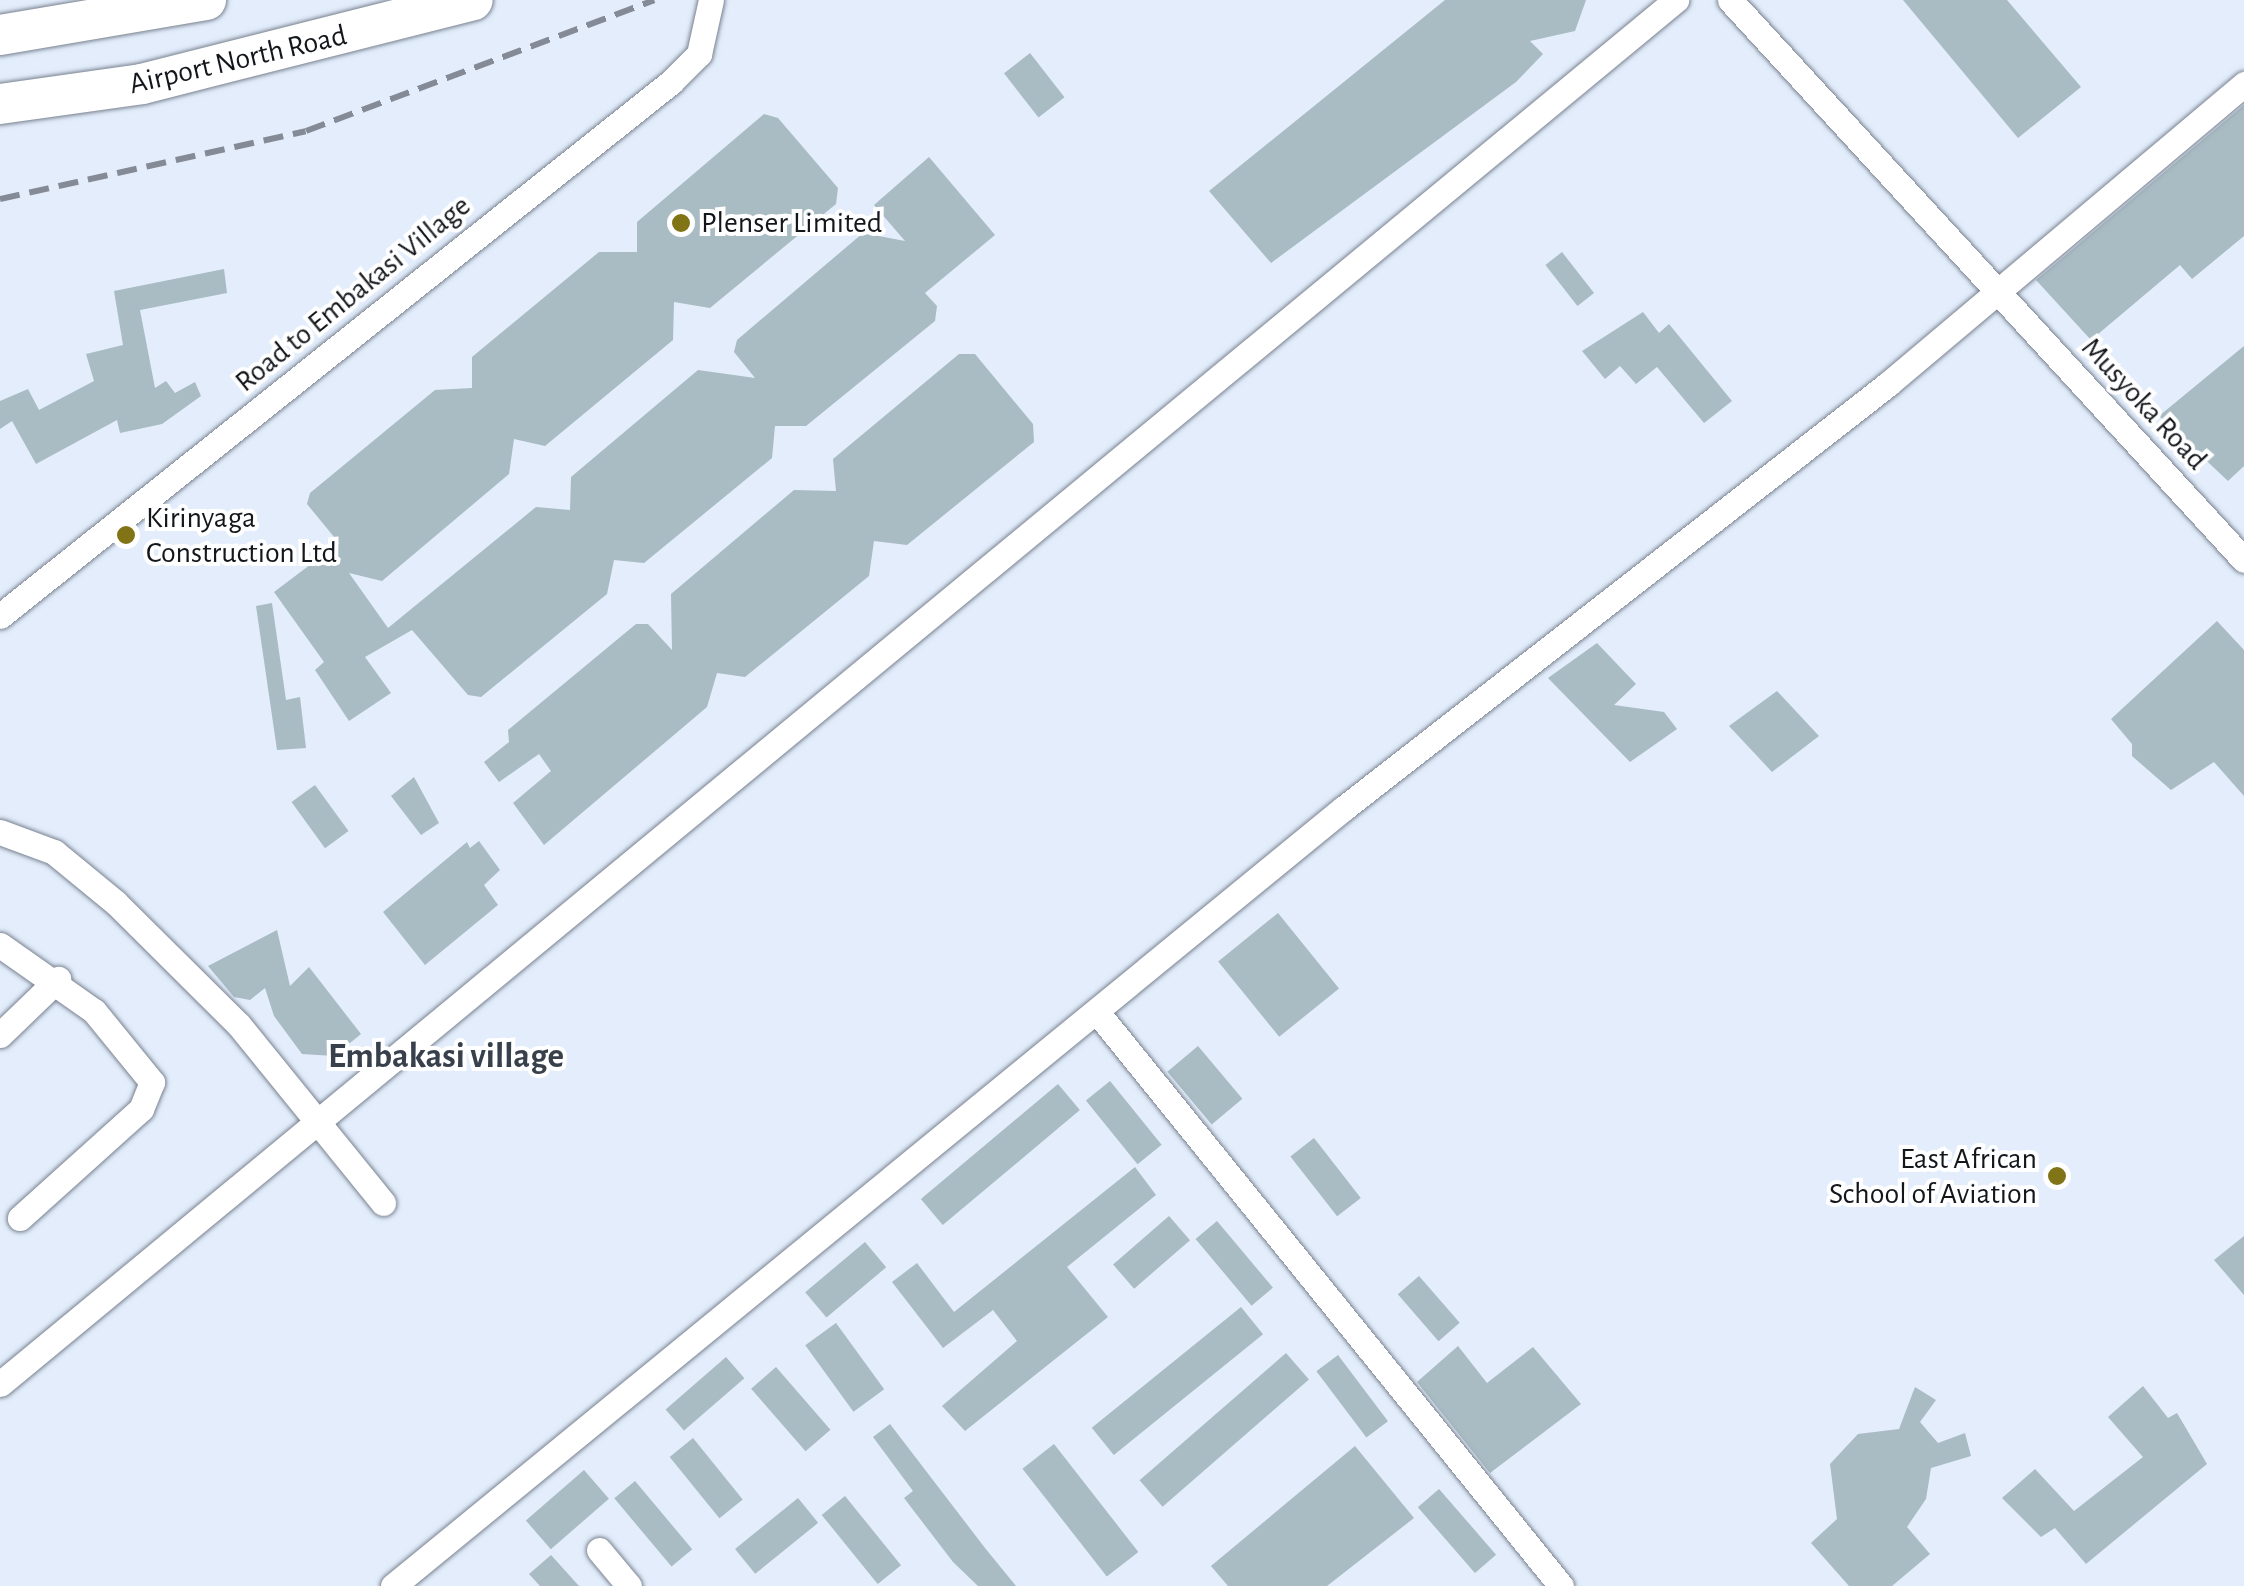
<!DOCTYPE html>
<html>
<head>
<meta charset="utf-8">
<style>
	body { margin:0 }
	#map { position:relative; width:2244px; height:1586px; overflow:hidden; background:#e3edfc; font-family:"Alegreya Sans",sans-serif }
	div>[style] { position:absolute }
	.building>* { inset:0; background:#a9bbc3; transform-origin:0 0 }
	.roads { filter:drop-shadow(0 0 2px #79828f) drop-shadow(0 0 2px #79828f) }
	.minor>* { height:25px; margin:-12.5px; padding:0 12.5px; transform-origin:12.5px; border-radius:12.5px; background:#fff }
	.primary>* { height:40px; margin:-20px; padding:0 20px; transform-origin:20px; border-radius:20px; background:#fff }
	.rail>* { height:6px; margin-top:-3px; transform-origin:0; background:repeating-linear-gradient(90deg,#858b96 0 20px,transparent 0 30px) }
	.dots>* { width:28px; height:28px; translate:-50% -50%; box-sizing:border-box; border:5px solid #fff; border-radius:50% }
	span { translate:-50% -50%; white-space:nowrap; text-align:center; line-height:1.15; -webkit-text-stroke:8px #fff; paint-order:stroke }
	.street-label { font-size:30px; color:#13161b }
	.poi-label { font-size:30px; color:#13161b }
	.left { translate:0 -50%; text-align:left }
	.right { translate:-100% -50%; text-align:right }
	.quarter-label { font-size:35px; color:#38404c; font-weight:700 }
</style>
</head>
<body>
<div id="map">
	<div class="building">
		<i style="clip-path:polygon(1445px 0,1586px 0,1575px 31px,1530px 41px,1543px 54px,1516px 82px,1271px 263px,1209px 191px)"></i>
		<i style="clip-path:polygon(1903px 0,2007px 0,2081px 87px,2018px 138px)"></i>
		<i style="left:1030px;top:53px;width:56px;height:33px;rotate:52deg"></i>
		<i style="clip-path:polygon(2244px 105px,2244px 236px,2192px 279px,2180px 265px,2091px 340px,2036px 280px)"></i>
		<i style="clip-path:polygon(764px 114px,778px 118px,838px 188px,836px 204px,710px 308px,674px 302px,673px 340px,545px 446px,514px 439px,509px 474px,382px 581px,349px 573px,388px 628px,536px 507px,570px 510px,571px 477px,698px 370px,755px 378px,734px 352px,737px 340px,863px 233px,905px 241px,874px 205px,929px 157px,995px 235px,925px 293px,937px 306px,935px 321px,806px 426px,775px 426px,772px 458px,644px 563px,614px 560px,607px 594px,481px 697px,468px 695px,412px 630px,365px 657px,391px 693px,349px 721px,315px 670px,324px 662px,274px 592px,339px 543px,307px 504px,310px 493px,435px 390px,472px 388px,472px 357px,599px 252px,637px 252px,637px 222px)"></i>
		<i style="left:1562px;top:252px;width:52px;height:21px;rotate:52deg"></i>
		<i style="clip-path:polygon(224px 269px,227px 293px,140px 310px,155px 388px,166px 381px,175px 393px,195px 382px,201px 396px,162px 424px,120px 433px,117px 420px,36px 464px,12px 421px,0 429px,0 401px,28px 389px,39px 410px,94px 381px,86px 354px,123px 345px,114px 291px)"></i>
		<i style="clip-path:polygon(1643px 312px,1659px 333px,1669px 324px,1732px 401px,1704px 423px,1657px 367px,1636px 384px,1620px 366px,1605px 379px,1582px 351px)"></i>
		<i style="clip-path:polygon(2244px 346px,2244px 466px,2228px 481px,2159px 416px)"></i>
		<i style="clip-path:polygon(959px 354px,975px 354px,1033px 424px,1034px 442px,907px 545px,874px 541px,869px 576px,745px 677px,717px 673px,707px 707px,544px 845px,513px 803px,551px 771px,539px 754px,499px 782px,484px 762px,509px 742px,508px 730px,636px 624px,648px 624px,672px 650px,671px 594px,794px 490px,836px 491px,833px 459px)"></i>
		<i style="clip-path:polygon(272px 603px,286px 700px,300px 697px,306px 748px,277px 750px,256px 606px)"></i>
		<i style="clip-path:polygon(2217px 621px,2244px 650px,2244px 796px,2214px 762px,2171px 790px,2132px 756px,2132px 744px,2111px 719px)"></i>
		<i style="clip-path:polygon(1597px 643px,1636px 684px,1614px 705px,1664px 712px,1677px 729px,1630px 762px,1548px 678px)"></i>
		<i style="clip-path:polygon(1777px 691px,1819px 736px,1772px 772px,1729px 726px)"></i>
		<i style="clip-path:polygon(414px 777px,439px 823px,421px 835px,391px 796px)"></i>
		<i style="left:315px;top:785px;width:57px;height:29px;rotate:54deg"></i>
		<i style="clip-path:polygon(479px 841px,500px 870px,484px 885px,498px 905px,425px 965px,383px 912px,467px 842px,470px 848px)"></i>
		<i style="left:1278px;top:913px;width:97px;height:77px;rotate:51deg"></i>
		<i style="clip-path:polygon(277px 930px,290px 986px,309px 967px,361px 1034px,334px 1056px,302px 1054px,274px 1016px,265px 988px,250px 1000px,234px 997px,208px 966px)"></i>
		<i style="left:1198px;top:1046px;width:69px;height:40px;rotate:50deg"></i>
		<i style="left:1110px;top:1081px;width:82px;height:31px;rotate:51deg"></i>
		<i style="left:1058px;top:1084px;width:34px;height:179px;rotate:50deg"></i>
		<i style="left:1314px;top:1138px;width:76px;height:30px;rotate:52deg"></i>
		<i style="clip-path:polygon(1135px 1167px,1156px 1195px,1067px 1267px,1108px 1317px,965px 1431px,942px 1406px,1017px 1341px,993px 1310px,943px 1348px,892px 1282px,917px 1263px,954px 1312px)"></i>
		<i style="left:1169px;top:1216px;width:32px;height:74px;rotate:49deg"></i>
		<i style="left:1217px;top:1221px;width:87px;height:28px;rotate:50deg"></i>
		<i style="clip-path:polygon(2244px 1236px,2244px 1295px,2214px 1260px)"></i>
		<i style="left:865px;top:1242px;width:33px;height:78px;rotate:50deg"></i>
		<i style="left:1419px;top:1276px;width:62px;height:28px;rotate:49deg"></i>
		<i style="left:1241px;top:1307px;width:35px;height:192px;rotate:51deg"></i>
		<i style="left:836px;top:1323px;width:82px;height:38px;rotate:54deg"></i>
		<i style="clip-path:polygon(1458px 1346px,1487px 1383px,1533px 1347px,1581px 1404px,1490px 1473px,1417px 1382px)"></i>
		<i style="left:1286px;top:1353px;width:35px;height:194px;rotate:49deg"></i>
		<i style="left:1338px;top:1355px;width:83px;height:27px;rotate:53deg"></i>
		<i style="left:726px;top:1357px;width:28px;height:80px;rotate:49deg"></i>
		<i style="left:776px;top:1367px;width:83px;height:33px;rotate:49deg"></i>
		<i style="clip-path:polygon(2143px 1386px,2168px 1418px,2177px 1413px,2207px 1464px,2086px 1564px,2055px 1528px,2041px 1537px,2002px 1498px,2035px 1469px,2074px 1511px,2143px 1457px,2108px 1417px)"></i>
		<i style="clip-path:polygon(1915px 1387px,1936px 1400px,1920px 1422px,1938px 1443px,1965px 1433px,1971px 1456px,1931px 1468px,1926px 1499px,1907px 1527px,1930px 1554px,1892px 1586px,1849px 1586px,1811px 1543px,1837px 1519px,1830px 1464px,1858px 1434px,1899px 1429px)"></i>
		<i style="clip-path:polygon(890px 1424px,985px 1548px,1016px 1586px,978px 1586px,953px 1562px,904px 1498px,913px 1491px,873px 1437px)"></i>
		<i style="left:693px;top:1438px;width:79px;height:30px;rotate:51deg"></i>
		<i style="left:1054px;top:1444px;width:137px;height:40px;rotate:52deg"></i>
		<i style="clip-path:polygon(1355px 1446px,1414px 1518px,1327px 1586px,1228px 1586px,1211px 1566px)"></i>
		<i style="left:584px;top:1470px;width:38px;height:77px;rotate:49deg"></i>
		<i style="left:635px;top:1481px;width:89px;height:27px;rotate:50deg"></i>
		<i style="left:1439px;top:1489px;width:87px;height:28px;rotate:49deg"></i>
		<i style="left:845px;top:1496px;width:89px;height:30px;rotate:51deg"></i>
		<i style="left:798px;top:1498px;width:32px;height:81px;rotate:51deg"></i>
		<i style="clip-path:polygon(551px 1555px,579px 1586px,540px 1586px,529px 1574px)"></i>
	</div>
	<div class="roads">
		<div class="minor">
			<i style="left:1730px;top:0;width:760px;rotate:47.45deg"></i>
			<i style="left:0;top:616px;width:858px;rotate:-38.51deg"></i>
			<i style="left:671px;top:82px;width:40px;rotate:-45deg"></i>
			<i style="left:699px;top:54px;width:55px;rotate:-77.5deg"></i>
			<i style="left:0;top:832px;width:58px;rotate:20.3deg"></i>
			<i style="left:54px;top:852px;width:80px;rotate:39.4deg"></i>
			<i style="left:116px;top:903px;width:173px;rotate:44.8deg"></i>
			<i style="left:239px;top:1025px;width:229px;rotate:51deg"></i>
			<i style="left:0;top:945px;width:115px;rotate:35.1deg"></i>
			<i style="left:94px;top:1011px;width:92px;rotate:50.8deg"></i>
			<i style="left:152px;top:1082px;width:29px;rotate:112deg"></i>
			<i style="left:141px;top:1109px;width:163px;rotate:138deg"></i>
			<i style="left:1097px;top:1012px;width:738px;rotate:51.05deg"></i>
			<i style="left:0;top:1035px;width:81px;rotate:-44deg"></i>
			<i style="left:0;top:1384px;width:2174px;rotate:-39.55deg"></i>
			<i style="left:599px;top:1550px;width:47px;rotate:50.2deg"></i>
			<i style="left:393px;top:1586px;width:1229px;rotate:-39.29deg"></i>
			<i style="left:1344px;top:808px;width:690px;rotate:-37.93deg"></i>
			<i style="left:1888px;top:384px;width:466px;rotate:-40.1deg"></i>
		</div>
		<div class="primary">
			<i style="left:0;top:35px;width:209px;rotate:-9.6deg"></i>
			<i style="left:0;top:104px;width:143px;rotate:-8deg"></i>
			<i style="left:142px;top:84px;width:341px;rotate:-14.2deg"></i>
		</div>
	</div>
	<div class="rail">
		<i style="left:0;top:199px;width:313px;rotate:-12.5deg"></i>
		<i style="left:306px;top:131px;width:372px;rotate:-20.6deg"></i>
	</div>
	<div class="dots">
		<i style="left:681px;top:223px;background:#817416"></i>
		<i style="left:126px;top:535px;background:#817416"></i>
		<i style="left:2057px;top:1176px;background:#817416"></i>
	</div>
	<div class="street-label">
		<span style="left:238px;top:60px;rotate:-13deg">Airport North Road</span>
		<span style="left:353px;top:294px;rotate:-39deg">Road to Embakasi Village</span>
		<span style="left:2144px;top:404px;rotate:47deg">Musyoka Road</span>
	</div>
	<div class="poi-label">
		<span class="left" style="left:701px;top:223px">Plenser Limited</span>
		<span class="left" style="left:146px;top:535px">Kirinyaga<br>Construction Ltd</span>
		<span class="right" style="left:2037px;top:1176px">East African<br>School of Aviation</span>
	</div>
	<div class="quarter-label">
		<span style="left:446px;top:1057px">Embakasi village</span>
	</div>
</div>
</body>
</html>
